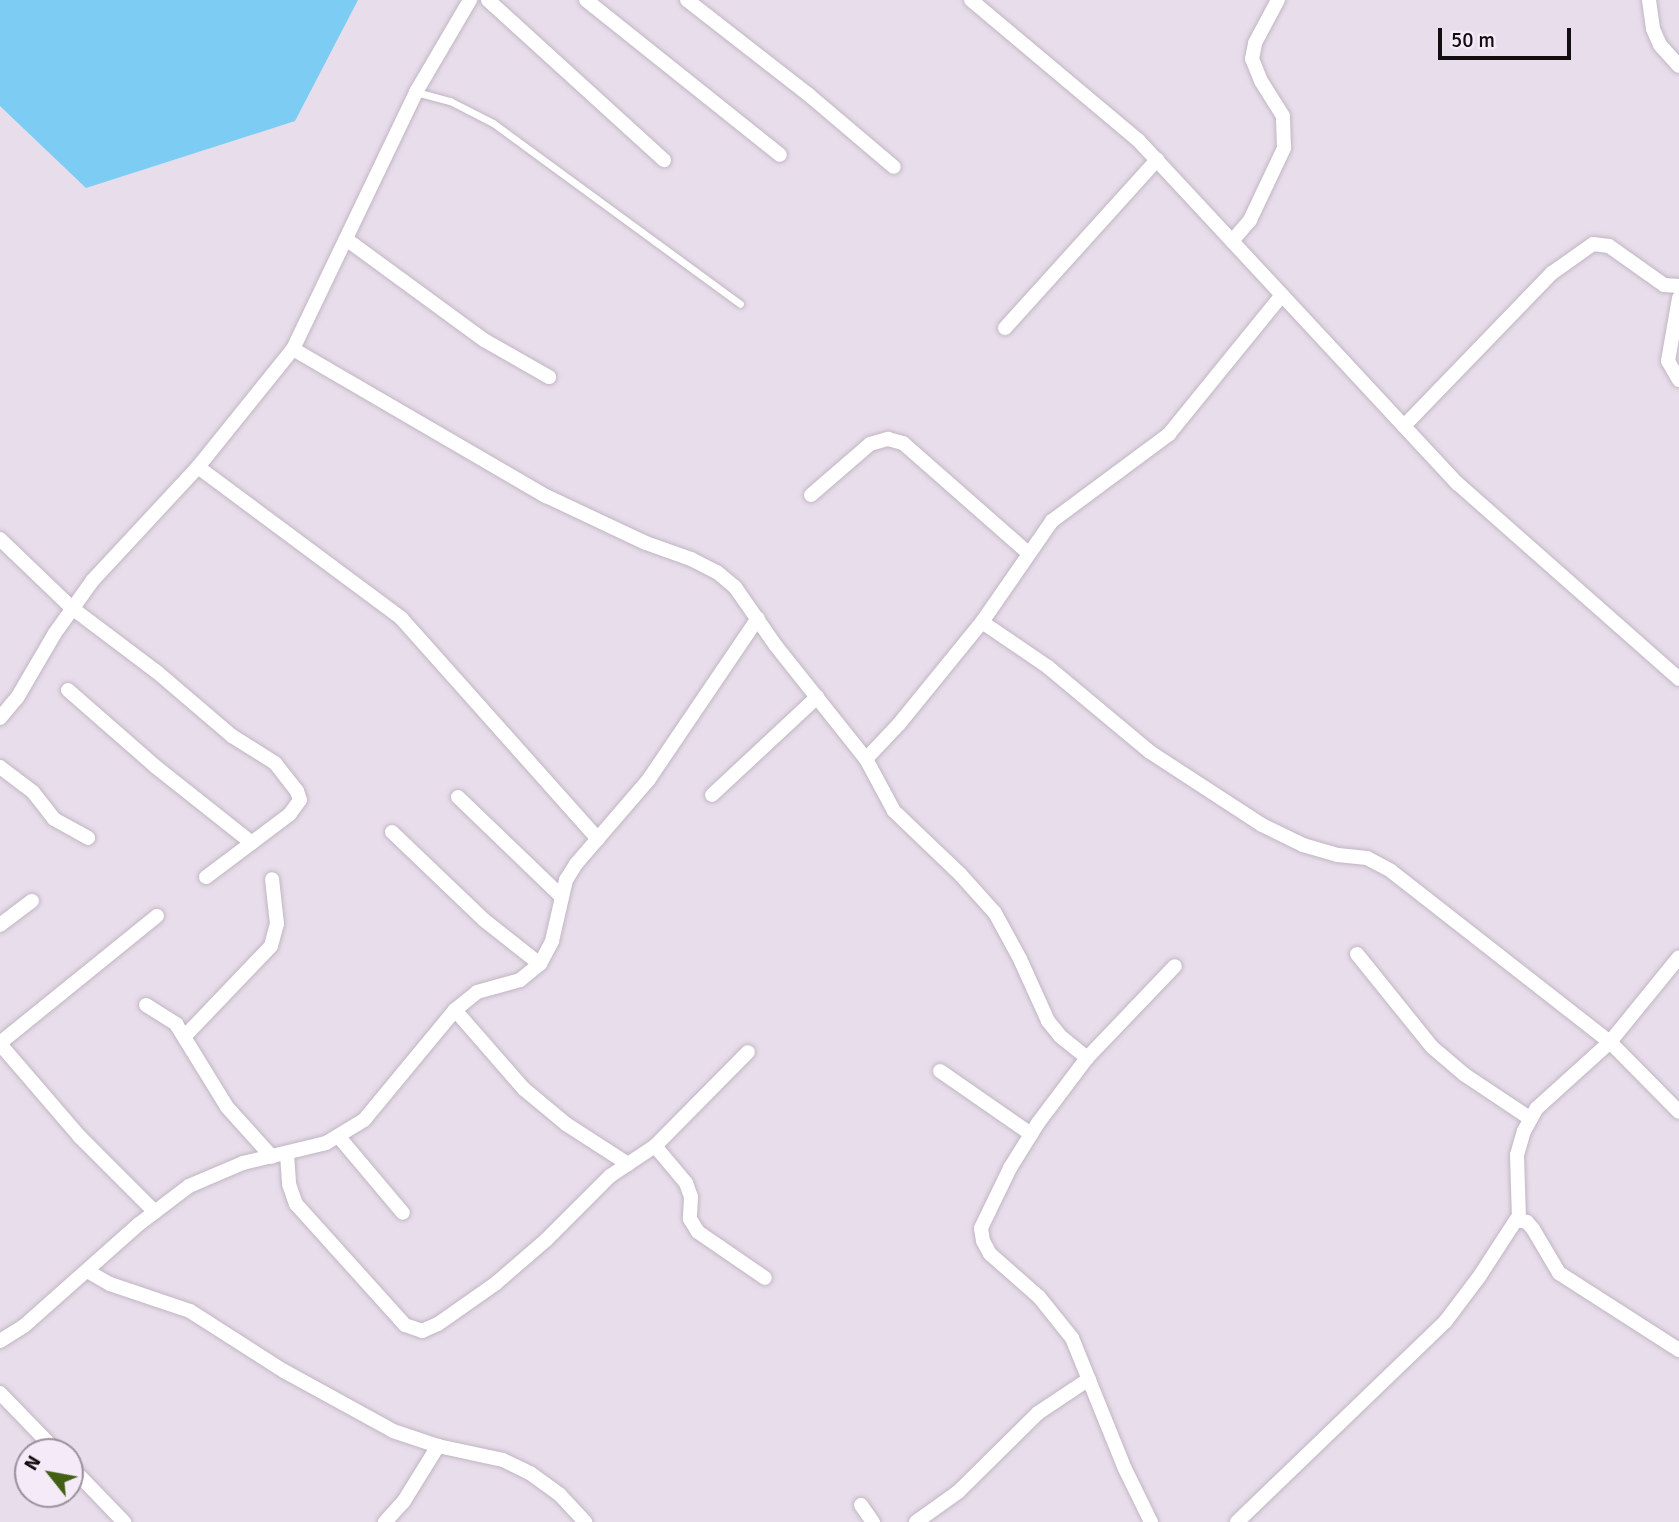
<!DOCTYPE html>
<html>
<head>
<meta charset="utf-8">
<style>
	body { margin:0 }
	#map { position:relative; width:1679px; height:1522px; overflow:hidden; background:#e8ddea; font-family:Signika,sans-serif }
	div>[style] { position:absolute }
	.water>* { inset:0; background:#7cccf4 }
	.roads { filter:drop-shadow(0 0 2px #c0b6c3) drop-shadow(0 0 2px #c0b6c3) }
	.lane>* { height:7px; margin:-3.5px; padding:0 3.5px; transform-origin:3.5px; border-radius:3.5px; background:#fff }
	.street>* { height:14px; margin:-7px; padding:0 7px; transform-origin:7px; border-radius:7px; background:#fff }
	span { translate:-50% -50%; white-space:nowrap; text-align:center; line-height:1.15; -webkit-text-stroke:7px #f5eaf7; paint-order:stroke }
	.north { position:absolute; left:14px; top:1438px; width:70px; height:70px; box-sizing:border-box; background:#f5eaf7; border:2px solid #9a929b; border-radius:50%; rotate:301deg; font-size:19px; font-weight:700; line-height:28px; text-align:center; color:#110d11 }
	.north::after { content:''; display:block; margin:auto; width:24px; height:32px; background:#426013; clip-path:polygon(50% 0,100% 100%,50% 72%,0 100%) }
	.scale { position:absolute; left:1438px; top:28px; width:133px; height:32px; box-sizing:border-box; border:4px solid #110d11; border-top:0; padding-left:9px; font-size:21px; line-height:24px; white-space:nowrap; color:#110d11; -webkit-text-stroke:5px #f5eaf7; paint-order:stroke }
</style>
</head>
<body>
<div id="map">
	<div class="water">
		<i style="clip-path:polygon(0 0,358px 0,295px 121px,86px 188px,0 106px)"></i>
	</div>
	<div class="roads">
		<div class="lane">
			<i style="left:416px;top:92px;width:35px;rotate:15deg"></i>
			<i style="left:450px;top:101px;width:48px;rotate:27.1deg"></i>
			<i style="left:493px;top:123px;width:306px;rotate:36.2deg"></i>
		</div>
		<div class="street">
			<i style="left:488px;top:0;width:238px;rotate:42.3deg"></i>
			<i style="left:586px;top:0;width:248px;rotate:38.6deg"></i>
			<i style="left:687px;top:0;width:155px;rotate:37.9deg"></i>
			<i style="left:809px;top:95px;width:111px;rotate:40.3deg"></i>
			<i style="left:971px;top:0;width:218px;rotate:40deg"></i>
			<i style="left:1138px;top:140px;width:470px;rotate:47.1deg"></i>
			<i style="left:1458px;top:484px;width:295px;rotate:41.4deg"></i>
			<i style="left:1649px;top:0;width:29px;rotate:82deg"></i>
			<i style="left:1653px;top:29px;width:17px;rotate:66deg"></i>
			<i style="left:1660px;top:45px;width:28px;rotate:48deg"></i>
			<i style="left:346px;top:239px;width:171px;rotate:36.2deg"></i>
			<i style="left:484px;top:340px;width:75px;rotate:29.6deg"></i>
			<i style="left:1232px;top:241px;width:28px;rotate:-49deg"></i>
			<i style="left:1250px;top:220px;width:80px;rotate:-64.7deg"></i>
			<i style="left:1284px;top:148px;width:32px;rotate:-92deg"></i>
			<i style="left:1283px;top:116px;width:41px;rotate:-122.2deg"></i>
			<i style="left:1261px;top:81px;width:24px;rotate:-112deg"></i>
			<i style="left:1252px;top:59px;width:16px;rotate:-79deg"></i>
			<i style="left:1255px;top:43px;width:49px;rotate:-61.9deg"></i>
			<i style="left:1679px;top:298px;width:64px;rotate:99.9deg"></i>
			<i style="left:1668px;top:361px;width:22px;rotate:60deg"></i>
			<i style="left:1005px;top:328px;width:227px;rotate:-47.9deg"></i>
			<i style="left:293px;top:349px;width:293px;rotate:30.2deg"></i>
			<i style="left:546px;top:496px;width:110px;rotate:25.2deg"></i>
			<i style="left:646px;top:543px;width:48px;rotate:19.6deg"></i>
			<i style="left:691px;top:559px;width:29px;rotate:27deg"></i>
			<i style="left:717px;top:572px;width:23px;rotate:40deg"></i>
			<i style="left:735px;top:587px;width:72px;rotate:55.2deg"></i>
			<i style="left:776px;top:646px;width:144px;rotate:51.5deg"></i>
			<i style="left:866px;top:759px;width:59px;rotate:61.7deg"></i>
			<i style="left:894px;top:811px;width:91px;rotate:43.7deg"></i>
			<i style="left:960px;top:874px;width:52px;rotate:48.1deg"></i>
			<i style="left:995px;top:913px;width:52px;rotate:61.5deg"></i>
			<i style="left:1020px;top:959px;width:68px;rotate:65.7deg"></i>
			<i style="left:1048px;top:1021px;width:19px;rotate:51deg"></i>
			<i style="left:1060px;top:1036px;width:35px;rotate:39deg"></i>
			<i style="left:1404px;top:426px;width:213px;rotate:-46deg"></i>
			<i style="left:1552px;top:273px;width:50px;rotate:-35.3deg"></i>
			<i style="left:1593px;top:244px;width:16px;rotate:7deg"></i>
			<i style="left:1609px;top:246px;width:67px;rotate:35.3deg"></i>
			<i style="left:1664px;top:285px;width:15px;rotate:4deg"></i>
			<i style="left:198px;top:467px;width:253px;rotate:36.6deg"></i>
			<i style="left:401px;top:618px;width:296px;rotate:48.3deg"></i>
			<i style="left:811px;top:495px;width:78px;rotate:-40.8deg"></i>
			<i style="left:870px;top:444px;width:19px;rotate:-16deg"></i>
			<i style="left:888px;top:439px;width:16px;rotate:15deg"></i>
			<i style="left:903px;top:443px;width:167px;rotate:41.3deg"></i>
			<i style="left:0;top:539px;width:100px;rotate:43.8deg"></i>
			<i style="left:72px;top:608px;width:106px;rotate:37deg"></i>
			<i style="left:157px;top:672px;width:99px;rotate:40.5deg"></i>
			<i style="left:232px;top:736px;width:51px;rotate:32.1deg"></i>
			<i style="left:275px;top:763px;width:36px;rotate:52deg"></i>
			<i style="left:297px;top:791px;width:9px;rotate:72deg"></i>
			<i style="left:300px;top:800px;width:17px;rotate:126deg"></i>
			<i style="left:290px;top:814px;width:105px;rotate:143.1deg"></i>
			<i style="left:982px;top:622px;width:80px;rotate:34.3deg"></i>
			<i style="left:1048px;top:667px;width:133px;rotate:39.8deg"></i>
			<i style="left:1150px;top:752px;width:134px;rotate:33.1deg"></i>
			<i style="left:1262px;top:825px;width:46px;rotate:26deg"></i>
			<i style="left:1303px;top:845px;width:36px;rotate:16deg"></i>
			<i style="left:1338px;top:855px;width:29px;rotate:6deg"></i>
			<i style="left:1367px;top:858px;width:27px;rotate:28deg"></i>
			<i style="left:1391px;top:871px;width:278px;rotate:38deg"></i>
			<i style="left:1610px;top:1042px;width:98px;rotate:45.4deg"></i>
			<i style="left:68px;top:690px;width:117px;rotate:41.2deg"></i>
			<i style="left:156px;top:767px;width:122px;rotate:38.4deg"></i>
			<i style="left:0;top:718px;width:26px;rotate:-50deg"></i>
			<i style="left:17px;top:698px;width:75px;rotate:-59.7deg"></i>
			<i style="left:55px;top:633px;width:65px;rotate:-54.4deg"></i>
			<i style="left:93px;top:580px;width:154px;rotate:-47.1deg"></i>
			<i style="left:198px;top:467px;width:151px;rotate:-51.2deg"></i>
			<i style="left:293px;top:349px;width:285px;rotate:-64.4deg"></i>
			<i style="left:416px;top:92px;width:107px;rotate:-59.6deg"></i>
			<i style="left:866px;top:759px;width:48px;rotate:-46.7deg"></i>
			<i style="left:899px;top:724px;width:132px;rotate:-50.9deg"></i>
			<i style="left:982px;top:622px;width:123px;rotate:-55.3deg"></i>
			<i style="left:1052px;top:521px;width:146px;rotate:-36.6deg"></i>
			<i style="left:1169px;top:434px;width:179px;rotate:-50.9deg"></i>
			<i style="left:0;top:767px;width:41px;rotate:37.1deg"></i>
			<i style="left:33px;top:792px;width:34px;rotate:52deg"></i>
			<i style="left:54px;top:819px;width:39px;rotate:29deg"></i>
			<i style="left:712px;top:795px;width:144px;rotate:-43deg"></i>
			<i style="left:458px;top:797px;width:143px;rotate:43.9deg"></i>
			<i style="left:392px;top:832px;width:127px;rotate:43.7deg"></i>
			<i style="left:484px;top:920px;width:71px;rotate:38.2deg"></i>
			<i style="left:0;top:925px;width:40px;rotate:-37deg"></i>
			<i style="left:1357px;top:954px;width:119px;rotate:51.1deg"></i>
			<i style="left:1432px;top:1047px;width:43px;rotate:40.3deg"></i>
			<i style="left:1465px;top:1075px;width:79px;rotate:33.7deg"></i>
			<i style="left:146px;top:1005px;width:36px;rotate:32deg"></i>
			<i style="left:176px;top:1024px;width:97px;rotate:58.4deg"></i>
			<i style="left:227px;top:1107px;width:67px;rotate:48deg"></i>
			<i style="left:455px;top:1010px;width:105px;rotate:48.9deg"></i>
			<i style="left:524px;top:1089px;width:55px;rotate:39.8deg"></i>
			<i style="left:566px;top:1124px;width:74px;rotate:32.8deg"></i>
			<i style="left:185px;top:1036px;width:124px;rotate:-46.3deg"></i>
			<i style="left:271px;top:946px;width:23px;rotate:-75deg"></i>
			<i style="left:277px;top:924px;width:45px;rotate:-96.3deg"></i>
			<i style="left:0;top:1043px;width:202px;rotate:-39deg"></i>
			<i style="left:0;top:1044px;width:123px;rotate:49.3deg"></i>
			<i style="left:80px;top:1137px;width:106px;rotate:45deg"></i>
			<i style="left:940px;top:1071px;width:111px;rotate:34.7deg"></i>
			<i style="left:339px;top:1137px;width:99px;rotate:49.9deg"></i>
			<i style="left:655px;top:1146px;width:48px;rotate:50deg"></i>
			<i style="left:686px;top:1183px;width:15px;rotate:70deg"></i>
			<i style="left:691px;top:1197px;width:22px;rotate:93deg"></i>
			<i style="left:690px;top:1219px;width:15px;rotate:58deg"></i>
			<i style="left:698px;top:1232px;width:81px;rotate:34.5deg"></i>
			<i style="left:287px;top:1154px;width:30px;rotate:86deg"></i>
			<i style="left:289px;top:1184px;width:21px;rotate:71deg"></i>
			<i style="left:296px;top:1204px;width:163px;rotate:48deg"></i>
			<i style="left:405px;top:1325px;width:18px;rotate:19deg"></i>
			<i style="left:422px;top:1331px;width:17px;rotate:-24deg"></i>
			<i style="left:438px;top:1324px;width:70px;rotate:-35.1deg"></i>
			<i style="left:495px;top:1284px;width:67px;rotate:-40.8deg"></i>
			<i style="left:546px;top:1240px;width:91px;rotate:-45deg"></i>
			<i style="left:610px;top:1176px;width:54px;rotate:-33.7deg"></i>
			<i style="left:655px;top:1146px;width:132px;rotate:-45.3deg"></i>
			<i style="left:1519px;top:1219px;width:64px;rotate:-91.8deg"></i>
			<i style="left:1517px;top:1155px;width:25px;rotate:-74deg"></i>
			<i style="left:1524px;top:1131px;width:26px;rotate:-61deg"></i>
			<i style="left:1537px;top:1108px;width:98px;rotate:-42.1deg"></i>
			<i style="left:1610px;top:1042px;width:109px;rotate:-50.9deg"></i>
			<i style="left:89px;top:1272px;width:24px;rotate:30deg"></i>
			<i style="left:110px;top:1284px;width:84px;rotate:18.6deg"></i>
			<i style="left:190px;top:1311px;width:112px;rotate:32.6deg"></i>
			<i style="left:284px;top:1371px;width:124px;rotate:28.8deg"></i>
			<i style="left:393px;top:1431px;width:47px;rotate:18.4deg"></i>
			<i style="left:438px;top:1446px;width:66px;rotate:12.2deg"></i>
			<i style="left:503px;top:1460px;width:30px;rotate:26deg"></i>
			<i style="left:530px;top:1473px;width:37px;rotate:36deg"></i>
			<i style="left:560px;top:1495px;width:37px;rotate:47deg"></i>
			<i style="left:0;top:1341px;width:28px;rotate:-32deg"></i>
			<i style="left:24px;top:1326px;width:154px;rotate:-41.6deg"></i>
			<i style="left:139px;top:1224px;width:63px;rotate:-37.2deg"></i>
			<i style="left:189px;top:1186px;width:59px;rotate:-23.1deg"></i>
			<i style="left:243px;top:1163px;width:85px;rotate:-13.5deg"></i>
			<i style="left:326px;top:1143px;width:44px;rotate:-31.2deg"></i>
			<i style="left:364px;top:1120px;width:143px;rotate:-50.4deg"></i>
			<i style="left:455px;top:1010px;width:28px;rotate:-39deg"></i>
			<i style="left:477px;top:992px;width:45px;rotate:-15.6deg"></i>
			<i style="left:520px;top:980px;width:26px;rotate:-39deg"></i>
			<i style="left:540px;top:964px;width:26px;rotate:-62deg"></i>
			<i style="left:552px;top:941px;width:63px;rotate:-77.1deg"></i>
			<i style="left:566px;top:880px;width:19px;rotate:-58deg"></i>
			<i style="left:576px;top:864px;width:112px;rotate:-49.3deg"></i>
			<i style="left:649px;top:779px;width:194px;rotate:-55.9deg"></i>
			<i style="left:0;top:1393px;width:82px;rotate:46deg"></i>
			<i style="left:70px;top:1466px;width:78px;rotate:46deg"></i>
			<i style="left:861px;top:1505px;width:21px;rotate:55deg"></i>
			<i style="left:385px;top:1522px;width:28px;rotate:-48deg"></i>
			<i style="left:404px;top:1501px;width:65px;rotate:-58.3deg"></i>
			<i style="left:916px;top:1522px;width:52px;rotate:-35.5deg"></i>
			<i style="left:958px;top:1492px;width:112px;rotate:-44.6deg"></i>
			<i style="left:1038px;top:1413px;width:61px;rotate:-33.7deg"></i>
			<i style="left:1151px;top:1522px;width:59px;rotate:-116.1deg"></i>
			<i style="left:1125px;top:1469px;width:141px;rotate:-112deg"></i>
			<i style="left:1072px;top:1338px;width:53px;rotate:-128.8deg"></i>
			<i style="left:1039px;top:1297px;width:65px;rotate:-138.7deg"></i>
			<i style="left:990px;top:1254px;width:15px;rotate:-118deg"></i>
			<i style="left:983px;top:1241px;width:13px;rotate:-99deg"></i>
			<i style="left:981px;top:1228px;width:67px;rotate:-64.2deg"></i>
			<i style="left:1010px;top:1168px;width:53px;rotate:-58.1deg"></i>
			<i style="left:1038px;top:1123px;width:81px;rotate:-53deg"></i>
			<i style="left:1087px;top:1058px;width:127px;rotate:-46.3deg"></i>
			<i style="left:1237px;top:1522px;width:289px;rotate:-43.9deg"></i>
			<i style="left:1445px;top:1322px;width:56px;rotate:-52.9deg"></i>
			<i style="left:1479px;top:1277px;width:68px;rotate:-57deg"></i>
			<i style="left:1516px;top:1220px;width:11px;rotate:10deg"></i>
			<i style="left:1527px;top:1222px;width:9px;rotate:49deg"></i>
			<i style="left:1533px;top:1229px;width:51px;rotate:59.4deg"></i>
			<i style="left:1559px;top:1273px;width:143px;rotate:32.7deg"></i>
		</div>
	</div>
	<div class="north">N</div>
	<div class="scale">50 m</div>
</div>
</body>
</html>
